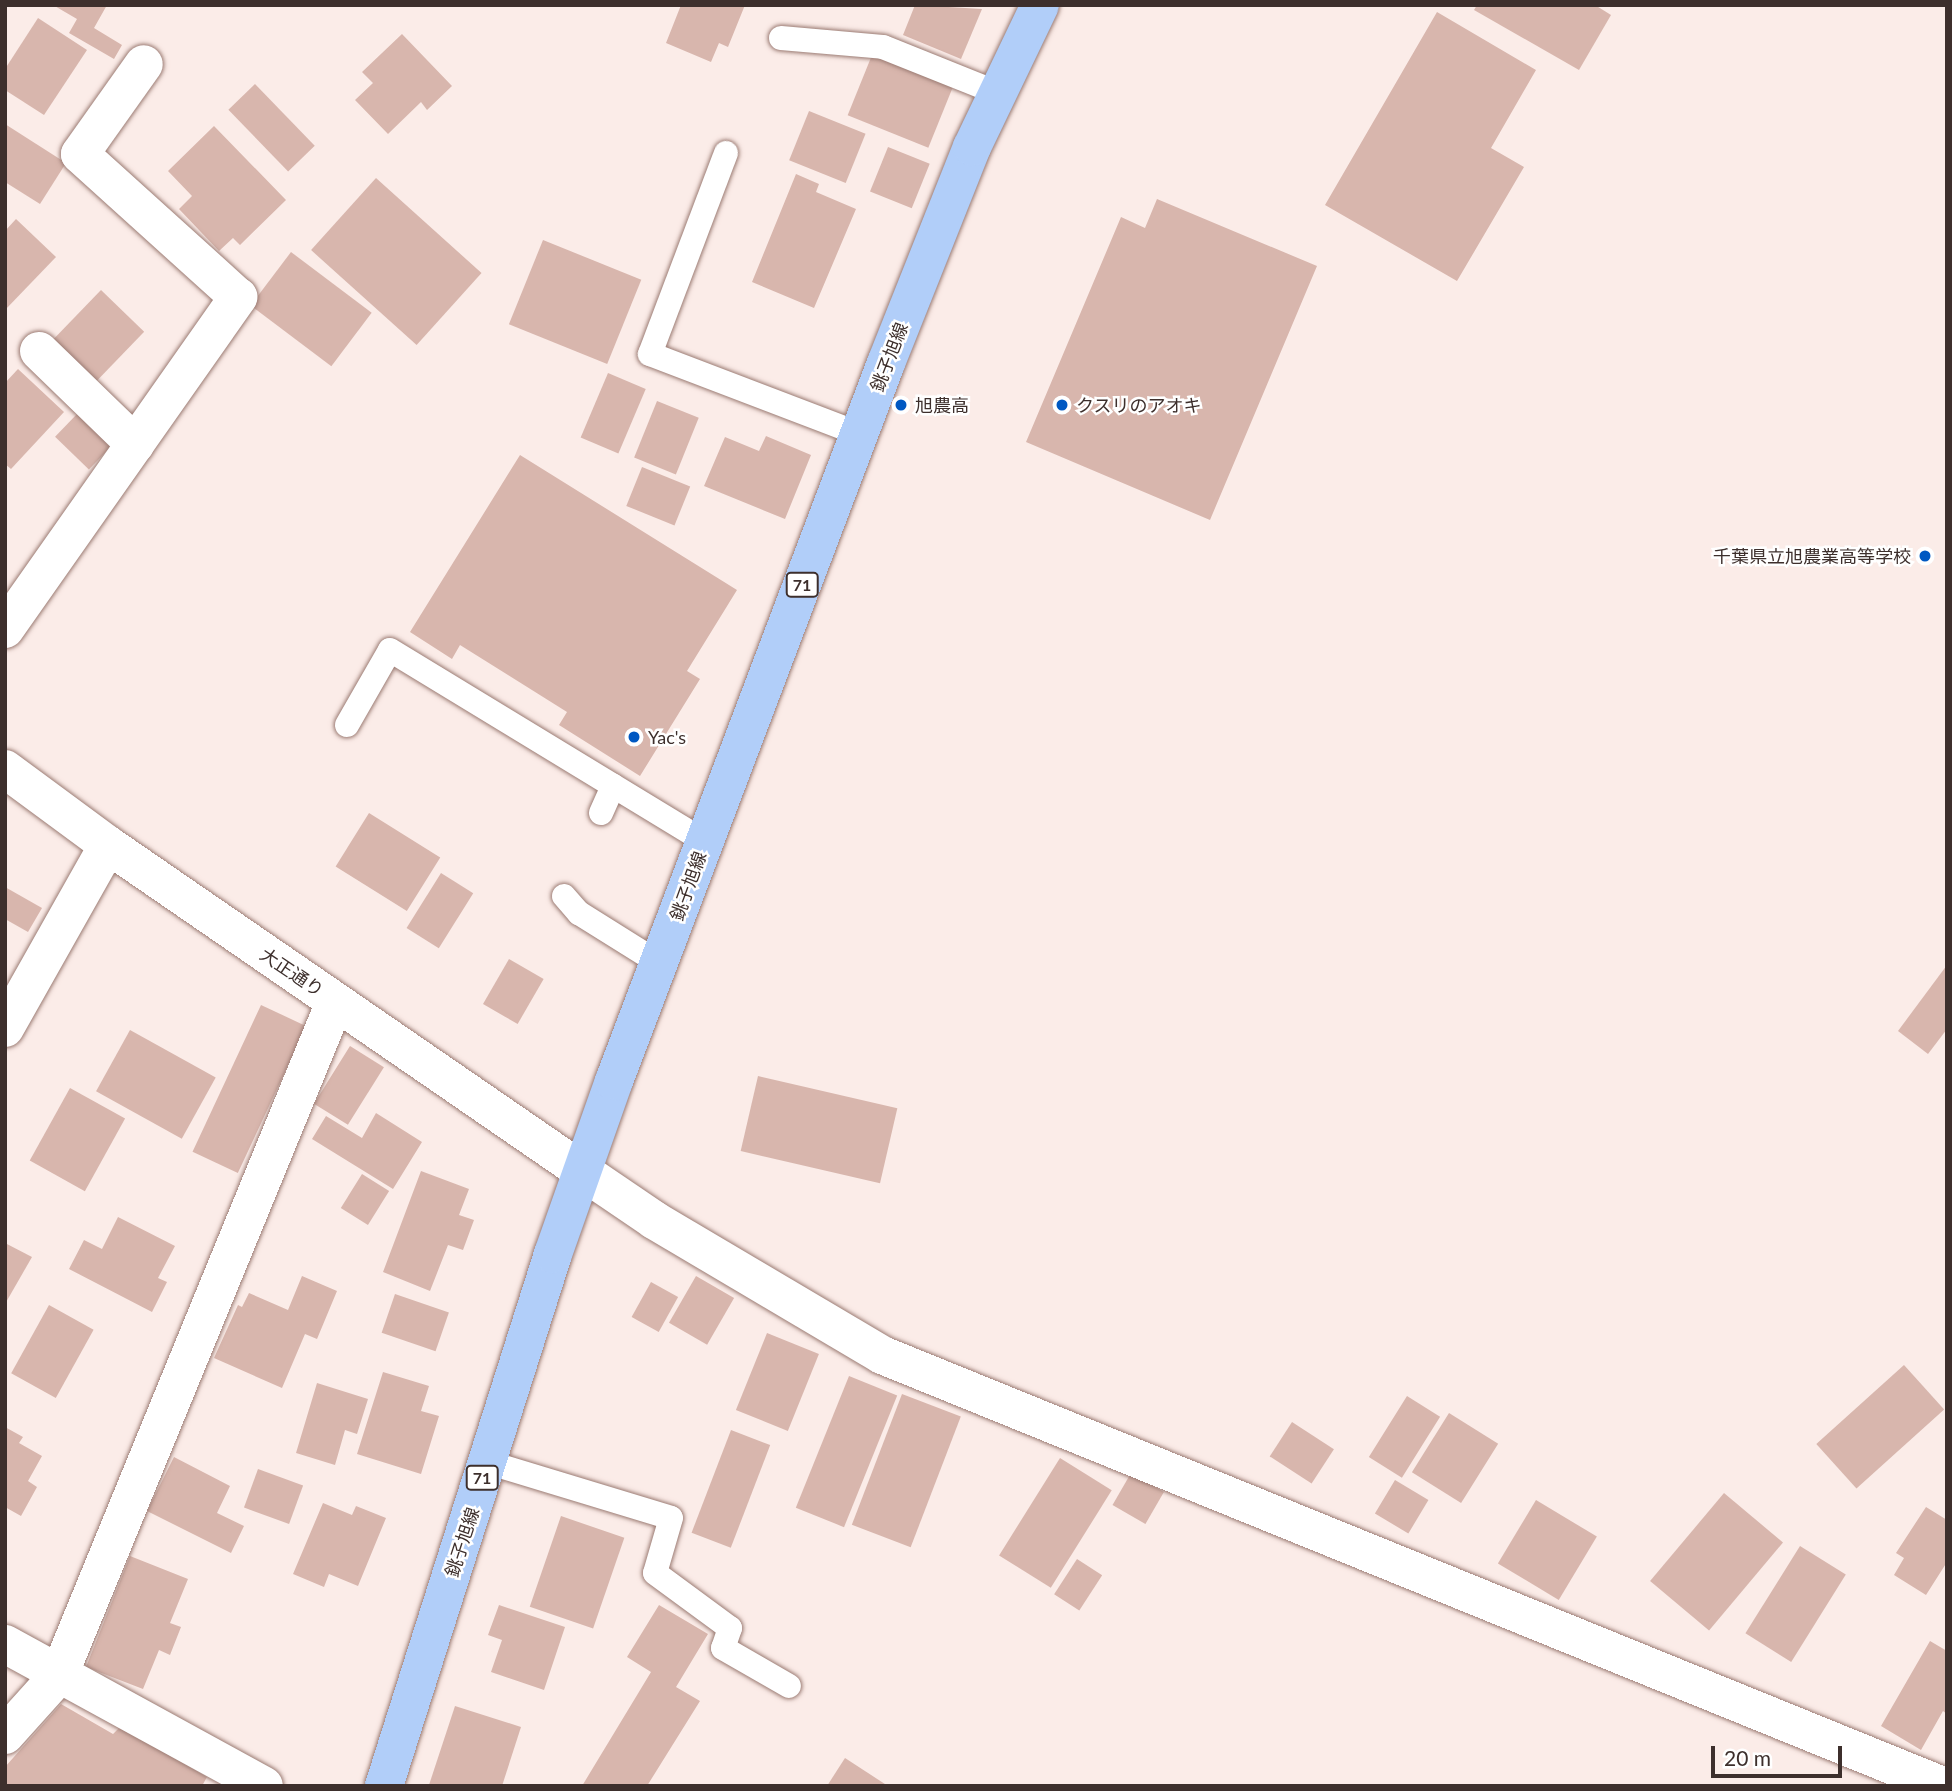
<!DOCTYPE html>
<html>
<head>
<meta charset="utf-8">
<style>
	body { margin:0 }
	#map { position:relative; width:1952px; height:1791px; overflow:hidden; background:#fbece8; font-family:Lato,"Noto Sans JP",sans-serif }
	div>[style] { position:absolute }
	.building>* { inset:0; background:#d8b6ad; transform-origin:0 0 }
	.roads { filter:drop-shadow(0 0 2px #9b7b73) drop-shadow(0 0 2px #9b7b73) }
	.service>* { height:24px; margin:-12px; padding:0 12px; transform-origin:12px; border-radius:12px; background:#fff }
	.minor>* { height:38px; margin:-19px; padding:0 19px; transform-origin:19px; border-radius:19px; background:#fff }
	.tertiary>* { height:38px; margin:-19px; padding:0 19px; transform-origin:19px; border-radius:19px; background:#fff }
	.primary>* { height:38px; margin:-19px; padding:0 19px; transform-origin:19px; border-radius:19px; background:#b1cef9 }
	.dots>* { width:19px; height:19px; translate:-50% -50%; box-sizing:border-box; border:4px solid #fff; border-radius:50% }
	span { translate:-50% -50%; white-space:nowrap; text-align:center; line-height:1.15; -webkit-text-stroke:5px #fff; paint-order:stroke }
	.shield-label span { padding:2px 5px; background:#fff; border:2px solid; border-radius:5px; -webkit-text-stroke-width:0 }
	.shield-label { font-size:16px; color:#3d2f2c; font-weight:700 }
	.street-label { font-size:18px; color:#3d2f2c }
	.poi-label { font-size:18px; color:#3d2f2c }
	.left { translate:0 -50%; text-align:left }
	.right { translate:-100% -50%; text-align:right }
	.frame { position:absolute; inset:0; border:7px solid #3d2f2c; pointer-events:none }
	.scale { position:absolute; left:1711px; top:1746px; width:131px; height:32px; box-sizing:border-box; border:4px solid #3d2f2c; border-top:0; padding-left:9px; font-size:21px; line-height:24px; white-space:nowrap; color:#3d2f2c; -webkit-text-stroke:5px #fff; paint-order:stroke }
</style>
</head>
<body>
<div id="map">
	<div class="building">
		<i style="clip-path:polygon(53px 5px,107px 5px,94px 28px,122px 45px,114px 59px,69px 33px,77px 19px)"></i>
		<i style="clip-path:polygon(681px 5px,745px 5px,728px 47px,719px 43px,711px 62px,666px 43px)"></i>
		<i style="clip-path:polygon(915px 5px,982px 9px,961px 59px,903px 35px)"></i>
		<i style="clip-path:polygon(1477px 5px,1595px 5px,1611px 15px,1579px 70px,1474px 10px)"></i>
		<i style="clip-path:polygon(1437px 12px,1536px 70px,1491px 148px,1524px 167px,1457px 281px,1325px 205px)"></i>
		<i style="clip-path:polygon(38px 18px,87px 50px,44px 115px,5px 90px,5px 69px)"></i>
		<i style="clip-path:polygon(402px 34px,452px 86px,427px 110px,421px 102px,388px 134px,355px 100px,373px 83px,362px 72px)"></i>
		<i style="left:872px;top:55px;width:87px;height:65px;rotate:22deg"></i>
		<i style="left:255px;top:84px;width:86px;height:37px;rotate:46deg"></i>
		<i style="left:809px;top:111px;width:61px;height:53px;rotate:22deg"></i>
		<i style="clip-path:polygon(5px 124px,66px 163px,40px 204px,5px 182px)"></i>
		<i style="clip-path:polygon(214px 126px,286px 200px,240px 245px,233px 238px,219px 251px,179px 209px,192px 196px,168px 171px)"></i>
		<i style="left:888px;top:147px;width:45px;height:48px;rotate:22deg"></i>
		<i style="clip-path:polygon(796px 174px,819px 184px,816px 192px,856px 209px,814px 308px,752px 282px)"></i>
		<i style="left:376px;top:178px;width:142px;height:97px;rotate:42deg"></i>
		<i style="clip-path:polygon(1157px 199px,1317px 266px,1210px 520px,1026px 442px,1121px 217px,1145px 228px)"></i>
		<i style="clip-path:polygon(16px 219px,56px 257px,5px 310px,5px 231px)"></i>
		<i style="left:543px;top:240px;width:106px;height:91px;rotate:22deg"></i>
		<i style="left:291px;top:252px;width:101px;height:67px;rotate:37deg"></i>
		<i style="left:101px;top:290px;width:60px;height:75px;rotate:44deg"></i>
		<i style="clip-path:polygon(18px 369px,64px 412px,11px 469px,5px 464px,5px 383px)"></i>
		<i style="left:608px;top:373px;width:41px;height:70px;rotate:23deg"></i>
		<i style="left:657px;top:401px;width:45px;height:61px;rotate:22deg"></i>
		<i style="left:78px;top:413px;width:47px;height:33px;rotate:44deg"></i>
		<i style="clip-path:polygon(766px 436px,811px 455px,785px 519px,704px 486px,725px 437px,759px 451px)"></i>
		<i style="clip-path:polygon(520px 455px,737px 590px,687px 671px,700px 679px,640px 776px,559px 725px,567px 712px,460px 645px,452px 659px,410px 632px)"></i>
		<i style="left:642px;top:467px;width:52px;height:42px;rotate:22deg"></i>
		<i style="left:369px;top:813px;width:84px;height:63px;rotate:32deg"></i>
		<i style="left:441px;top:873px;width:38px;height:65px;rotate:32deg"></i>
		<i style="clip-path:polygon(5px 887px,42px 908px,28px 932px,5px 919px)"></i>
		<i style="left:509px;top:959px;width:40px;height:52px;rotate:30deg"></i>
		<i style="clip-path:polygon(1947px 965px,1947px 1029px,1928px 1054px,1898px 1031px)"></i>
		<i style="left:261px;top:1005px;width:50px;height:162px;rotate:25deg"></i>
		<i style="left:130px;top:1030px;width:98px;height:70px;rotate:29deg"></i>
		<i style="left:350px;top:1046px;width:40px;height:68px;rotate:32deg"></i>
		<i style="left:758px;top:1076px;width:143px;height:77px;rotate:13deg"></i>
		<i style="left:70px;top:1088px;width:63px;height:83px;rotate:29deg"></i>
		<i style="clip-path:polygon(376px 1113px,422px 1142px,393px 1189px,312px 1139px,326px 1116px,362px 1138px)"></i>
		<i style="clip-path:polygon(421px 1171px,469px 1189px,459px 1215px,474px 1220px,463px 1250px,448px 1245px,430px 1291px,383px 1272px)"></i>
		<i style="left:362px;top:1174px;width:32px;height:40px;rotate:32deg"></i>
		<i style="clip-path:polygon(118px 1217px,175px 1246px,158px 1278px,167px 1282px,152px 1312px,69px 1269px,84px 1240px,102px 1249px)"></i>
		<i style="clip-path:polygon(5px 1243px,32px 1257px,5px 1304px)"></i>
		<i style="clip-path:polygon(302px 1276px,337px 1291px,317px 1339px,305px 1334px,282px 1388px,214px 1358px,238px 1305px,242px 1307px,249px 1293px,288px 1310px)"></i>
		<i style="left:696px;top:1276px;width:44px;height:54px;rotate:30deg"></i>
		<i style="left:651px;top:1282px;width:31px;height:40px;rotate:29deg"></i>
		<i style="left:395px;top:1294px;width:57px;height:41px;rotate:19deg"></i>
		<i style="left:49px;top:1305px;width:51px;height:78px;rotate:29deg"></i>
		<i style="left:767px;top:1333px;width:56px;height:83px;rotate:22deg"></i>
		<i style="left:1904px;top:1365px;width:60px;height:118px;rotate:48deg"></i>
		<i style="clip-path:polygon(383px 1372px,429px 1386px,421px 1411px,439px 1416px,421px 1474px,357px 1454px)"></i>
		<i style="left:849px;top:1376px;width:52px;height:142px;rotate:22deg"></i>
		<i style="clip-path:polygon(317px 1383px,368px 1399px,357px 1434px,345px 1430px,335px 1465px,296px 1453px)"></i>
		<i style="left:902px;top:1394px;width:63px;height:140px;rotate:21deg"></i>
		<i style="left:1407px;top:1396px;width:39px;height:72px;rotate:32deg"></i>
		<i style="left:1449px;top:1413px;width:58px;height:70px;rotate:32deg"></i>
		<i style="left:1292px;top:1422px;width:50px;height:41px;rotate:33deg"></i>
		<i style="clip-path:polygon(5px 1427px,23px 1437px,19px 1443px,42px 1456px,28px 1481px,37px 1487px,21px 1516px,5px 1507px)"></i>
		<i style="left:731px;top:1430px;width:42px;height:110px;rotate:21deg"></i>
		<i style="clip-path:polygon(174px 1457px,230px 1486px,217px 1513px,244px 1526px,231px 1553px,147px 1511px)"></i>
		<i style="left:1060px;top:1458px;width:61px;height:115px;rotate:32deg"></i>
		<i style="left:258px;top:1469px;width:48px;height:41px;rotate:20deg"></i>
		<i style="left:1131px;top:1473px;width:38px;height:37px;rotate:30deg"></i>
		<i style="left:1395px;top:1480px;width:39px;height:39px;rotate:31deg"></i>
		<i style="left:1724px;top:1493px;width:77px;height:115px;rotate:40deg"></i>
		<i style="left:1536px;top:1500px;width:71px;height:74px;rotate:31deg"></i>
		<i style="clip-path:polygon(323px 1503px,352px 1515px,356px 1506px,386px 1518px,358px 1586px,329px 1574px,324px 1587px,293px 1574px)"></i>
		<i style="clip-path:polygon(1926px 1507px,1947px 1520px,1947px 1562px,1926px 1595px,1894px 1575px,1904px 1558px,1896px 1553px)"></i>
		<i style="left:561px;top:1516px;width:67px;height:96px;rotate:19deg"></i>
		<i style="left:1800px;top:1546px;width:54px;height:103px;rotate:32deg"></i>
		<i style="clip-path:polygon(130px 1556px,188px 1579px,170px 1623px,181px 1627px,170px 1655px,159px 1650px,143px 1689px,86px 1667px)"></i>
		<i style="left:1077px;top:1559px;width:30px;height:42px;rotate:33deg"></i>
		<i style="clip-path:polygon(499px 1605px,565px 1627px,544px 1690px,491px 1672px,502px 1640px,488px 1635px)"></i>
		<i style="clip-path:polygon(659px 1605px,708px 1634px,676px 1687px,700px 1701px,647px 1786px,582px 1786px,651px 1672px,627px 1657px)"></i>
		<i style="clip-path:polygon(1930px 1641px,1947px 1651px,1947px 1714px,1943px 1711px,1921px 1750px,1881px 1726px)"></i>
		<i style="clip-path:polygon(61px 1704px,113px 1734px,120px 1727px,207px 1777px,202px 1786px,5px 1786px,5px 1767px)"></i>
		<i style="clip-path:polygon(455px 1706px,521px 1727px,502px 1786px,429px 1785px)"></i>
		<i style="clip-path:polygon(845px 1758px,888px 1786px,827px 1786px)"></i>
	</div>
	<div class="roads">
		<div class="service">
			<i style="left:781px;top:38px;width:102px;rotate:5deg"></i>
			<i style="left:883px;top:47px;width:124px;rotate:21.8deg"></i>
			<i style="left:726px;top:153px;width:215px;rotate:110.7deg"></i>
			<i style="left:650px;top:354px;width:225px;rotate:20.9deg"></i>
			<i style="left:347px;top:725px;width:86px;rotate:-60.2deg"></i>
			<i style="left:390px;top:650px;width:368px;rotate:31.3deg"></i>
			<i style="left:601px;top:813px;width:30px;rotate:-66deg"></i>
			<i style="left:564px;top:896px;width:23px;rotate:49deg"></i>
			<i style="left:579px;top:913px;width:94px;rotate:32deg"></i>
			<i style="left:487px;top:1462px;width:192px;rotate:16.9deg"></i>
			<i style="left:671px;top:1518px;width:57px;rotate:106.2deg"></i>
			<i style="left:655px;top:1573px;width:93px;rotate:36.3deg"></i>
			<i style="left:730px;top:1628px;width:21px;rotate:109deg"></i>
			<i style="left:723px;top:1648px;width:76px;rotate:29.9deg"></i>
		</div>
		<div class="minor">
			<i style="left:39px;top:351px;width:134px;rotate:44.1deg"></i>
			<i style="left:5px;top:629px;width:406px;rotate:-54.9deg"></i>
			<i style="left:238px;top:297px;width:213px;rotate:-137.9deg"></i>
			<i style="left:80px;top:154px;width:110px;rotate:-54.6deg"></i>
			<i style="left:5px;top:1028px;width:210px;rotate:-60.6deg"></i>
			<i style="left:582px;top:1171px;width:87px;rotate:34.2deg"></i>
			<i style="left:654px;top:1220px;width:265px;rotate:30.6deg"></i>
			<i style="left:882px;top:1355px;width:1145px;rotate:22.11deg"></i>
			<i style="left:5px;top:1644px;width:295px;rotate:28.7deg"></i>
			<i style="left:5px;top:1735px;width:81px;rotate:-48deg"></i>
			<i style="left:59px;top:1675px;width:727px;rotate:-67.7deg"></i>
		</div>
		<div class="tertiary">
			<i style="left:5px;top:769px;width:128px;rotate:36.4deg"></i>
			<i style="left:108px;top:845px;width:575px;rotate:34.52deg"></i>
		</div>
		<div class="primary">
			<i style="left:384px;top:1786px;width:558px;rotate:-72.38deg"></i>
			<i style="left:553px;top:1254px;width:183px;rotate:-70.6deg"></i>
			<i style="left:614px;top:1081px;width:768px;rotate:-69.25deg"></i>
			<i style="left:886px;top:363px;width:232px;rotate:-68.3deg"></i>
			<i style="left:972px;top:147px;width:157px;rotate:-64.4deg"></i>
		</div>
	</div>
	<div class="dots">
		<i style="left:901px;top:405px;background:#0058c2"></i>
		<i style="left:1062px;top:405px;background:#0058c2"></i>
		<i style="left:1925px;top:556px;background:#0058c2"></i>
		<i style="left:634px;top:737px;background:#0058c2"></i>
	</div>
	<div class="shield-label">
		<span style="left:802px;top:585px">71</span>
		<span style="left:482px;top:1478px">71</span>
	</div>
	<div class="street-label">
		<span style="left:889px;top:357px;rotate:-69deg">銚子旭線</span>
		<span style="left:688px;top:886px;rotate:-70deg">銚子旭線</span>
		<span style="left:292px;top:972px;rotate:34deg">大正通り</span>
		<span style="left:462px;top:1542px;rotate:-72deg">銚子旭線</span>
	</div>
	<div class="poi-label">
		<span class="left" style="left:915px;top:405px">旭農高</span>
		<span class="left" style="left:1076px;top:405px">クスリのアオキ</span>
		<span class="right" style="left:1911px;top:556px">千葉県立旭農業高等学校</span>
		<span class="left" style="left:648px;top:737px">Yac's</span>
	</div>
	<div class="frame"></div>
	<div class="scale">20 m</div>
</div>
</body>
</html>
